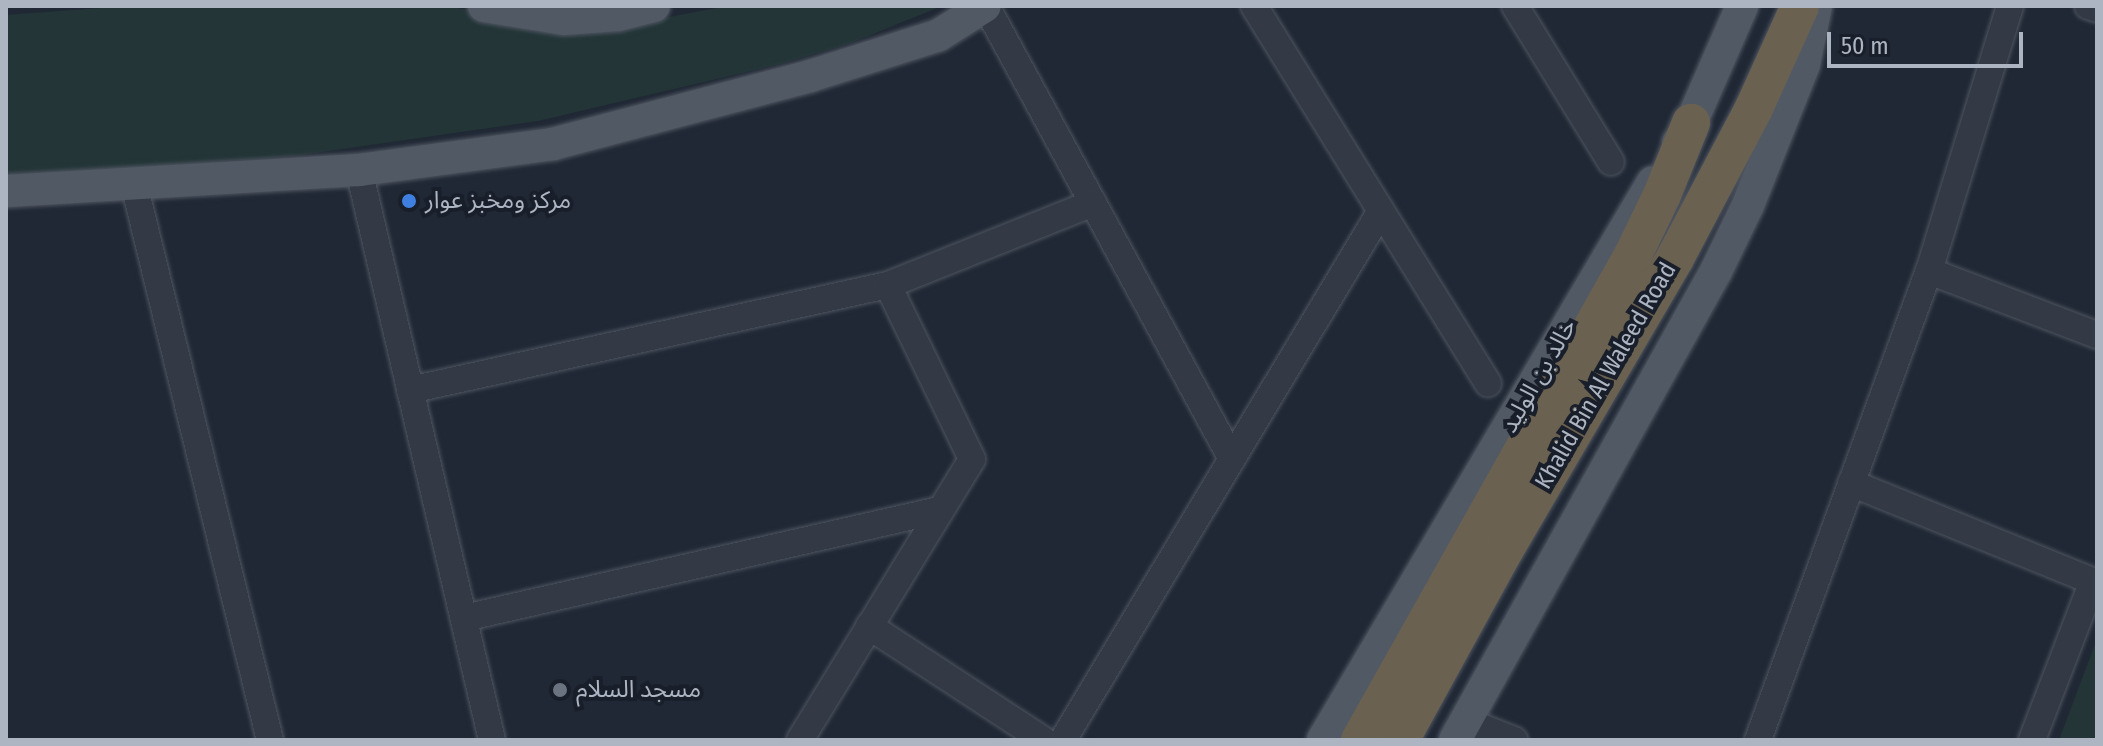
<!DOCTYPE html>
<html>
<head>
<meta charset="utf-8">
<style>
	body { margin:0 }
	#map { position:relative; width:2103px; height:746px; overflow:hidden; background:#202835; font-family:"Fira Sans Condensed","Noto Sans Arabic",sans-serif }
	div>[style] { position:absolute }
	.green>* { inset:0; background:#233537 }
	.roads { filter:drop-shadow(0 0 2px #4e5560) drop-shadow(0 0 2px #4e5560) }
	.minor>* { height:26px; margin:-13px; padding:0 13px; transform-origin:13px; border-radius:13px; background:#333a45 }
	.major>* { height:32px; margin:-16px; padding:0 16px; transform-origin:16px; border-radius:16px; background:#515965 }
	.highway>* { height:38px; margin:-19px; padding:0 19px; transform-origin:19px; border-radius:19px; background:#6b6151 }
	.dots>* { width:22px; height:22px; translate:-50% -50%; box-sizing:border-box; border:4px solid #191f2a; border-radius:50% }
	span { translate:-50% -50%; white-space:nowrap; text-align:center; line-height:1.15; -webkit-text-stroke:8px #191f2a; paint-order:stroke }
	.poi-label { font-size:24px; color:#adb5c2 }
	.left { translate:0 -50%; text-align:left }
	.street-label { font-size:24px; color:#adb5c2 }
	.frame { position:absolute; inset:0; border:8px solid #adb5c2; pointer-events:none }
	.scale { position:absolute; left:1827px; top:32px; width:196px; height:36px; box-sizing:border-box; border:4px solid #adb5c2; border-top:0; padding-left:10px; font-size:24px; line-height:28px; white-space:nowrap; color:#adb5c2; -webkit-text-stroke:6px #191f2a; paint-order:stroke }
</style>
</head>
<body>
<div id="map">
	<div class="green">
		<i style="clip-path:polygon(127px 6px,444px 6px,599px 30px,728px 6px,942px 6px,851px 43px,780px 64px,538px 121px,294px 156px,6px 178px,6px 15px)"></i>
		<i style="clip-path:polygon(2097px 639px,2097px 740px,2059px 740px)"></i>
	</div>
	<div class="roads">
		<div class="minor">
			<i style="left:986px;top:6px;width:515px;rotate:61.5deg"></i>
			<i style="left:1254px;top:6px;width:444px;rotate:58.2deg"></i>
			<i style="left:1515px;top:6px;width:183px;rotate:58.4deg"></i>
			<i style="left:2088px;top:6px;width:9px;rotate:18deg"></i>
			<i style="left:359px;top:170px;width:585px;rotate:76.87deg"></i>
			<i style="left:134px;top:184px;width:572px;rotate:76.26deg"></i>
			<i style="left:1929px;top:271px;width:180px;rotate:20.9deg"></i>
			<i style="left:410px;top:390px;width:489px;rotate:-12.4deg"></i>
			<i style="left:888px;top:285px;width:221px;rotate:-21.8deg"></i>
			<i style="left:1851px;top:483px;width:266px;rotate:22.1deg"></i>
			<i style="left:464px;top:618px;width:488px;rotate:-12.8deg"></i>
			<i style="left:869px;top:626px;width:208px;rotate:33.2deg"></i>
			<i style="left:1466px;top:721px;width:52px;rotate:21.6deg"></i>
			<i style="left:800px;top:740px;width:329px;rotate:-58.5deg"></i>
			<i style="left:972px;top:459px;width:193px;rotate:-115.8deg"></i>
			<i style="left:1063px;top:740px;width:617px;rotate:-58.99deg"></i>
			<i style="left:1758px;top:740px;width:499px;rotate:-70deg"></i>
			<i style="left:1929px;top:271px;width:277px;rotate:-73deg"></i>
			<i style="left:2032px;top:740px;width:170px;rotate:-69deg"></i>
		</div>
		<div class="major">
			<i style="left:484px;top:6px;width:81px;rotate:9.2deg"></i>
			<i style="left:564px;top:19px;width:54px;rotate:-4.2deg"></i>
			<i style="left:618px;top:15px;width:37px;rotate:-14deg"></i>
			<i style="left:1678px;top:143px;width:24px;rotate:-57deg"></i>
			<i style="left:1691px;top:123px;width:128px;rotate:-66.4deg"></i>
			<i style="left:6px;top:191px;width:354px;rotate:-3.4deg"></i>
			<i style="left:359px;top:170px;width:196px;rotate:-7.6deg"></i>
			<i style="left:553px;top:144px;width:266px;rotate:-14.8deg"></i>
			<i style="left:810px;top:76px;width:135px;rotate:-17.6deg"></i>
			<i style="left:939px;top:35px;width:54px;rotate:-32.2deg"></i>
			<i style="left:1323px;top:740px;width:648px;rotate:-59.4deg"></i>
			<i style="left:1455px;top:740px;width:537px;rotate:-60.9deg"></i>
			<i style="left:1716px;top:271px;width:73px;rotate:-64.1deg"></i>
			<i style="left:1748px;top:205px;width:152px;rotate:-68.3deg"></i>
			<i style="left:1804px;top:64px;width:59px;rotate:-78.3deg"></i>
		</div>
		<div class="highway">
			<i style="left:1360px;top:740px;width:557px;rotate:-60.63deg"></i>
			<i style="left:1633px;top:255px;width:67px;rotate:-64.2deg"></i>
			<i style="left:1662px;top:195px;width:78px;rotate:-68.1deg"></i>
			<i style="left:1400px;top:740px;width:218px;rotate:-61.2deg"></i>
			<i style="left:1505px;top:549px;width:337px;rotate:-59.7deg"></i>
			<i style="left:1675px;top:258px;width:170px;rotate:-62.2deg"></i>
			<i style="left:1754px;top:108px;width:112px;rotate:-65.7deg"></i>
		</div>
	</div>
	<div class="dots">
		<i style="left:409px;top:201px;background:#3f7fe0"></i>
		<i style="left:560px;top:690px;background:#6b7280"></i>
	</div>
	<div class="poi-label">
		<span class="left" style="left:425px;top:201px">مركز ومخبز عوار</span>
		<span class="left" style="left:576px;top:690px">مسجد السلام</span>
	</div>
	<div class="street-label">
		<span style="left:1539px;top:376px;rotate:-60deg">خالد بن الوليد</span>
		<span style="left:1606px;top:376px;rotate:-60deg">Khalid Bin Al Waleed Road</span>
	</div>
	<div class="frame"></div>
	<div class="scale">50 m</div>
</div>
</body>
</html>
